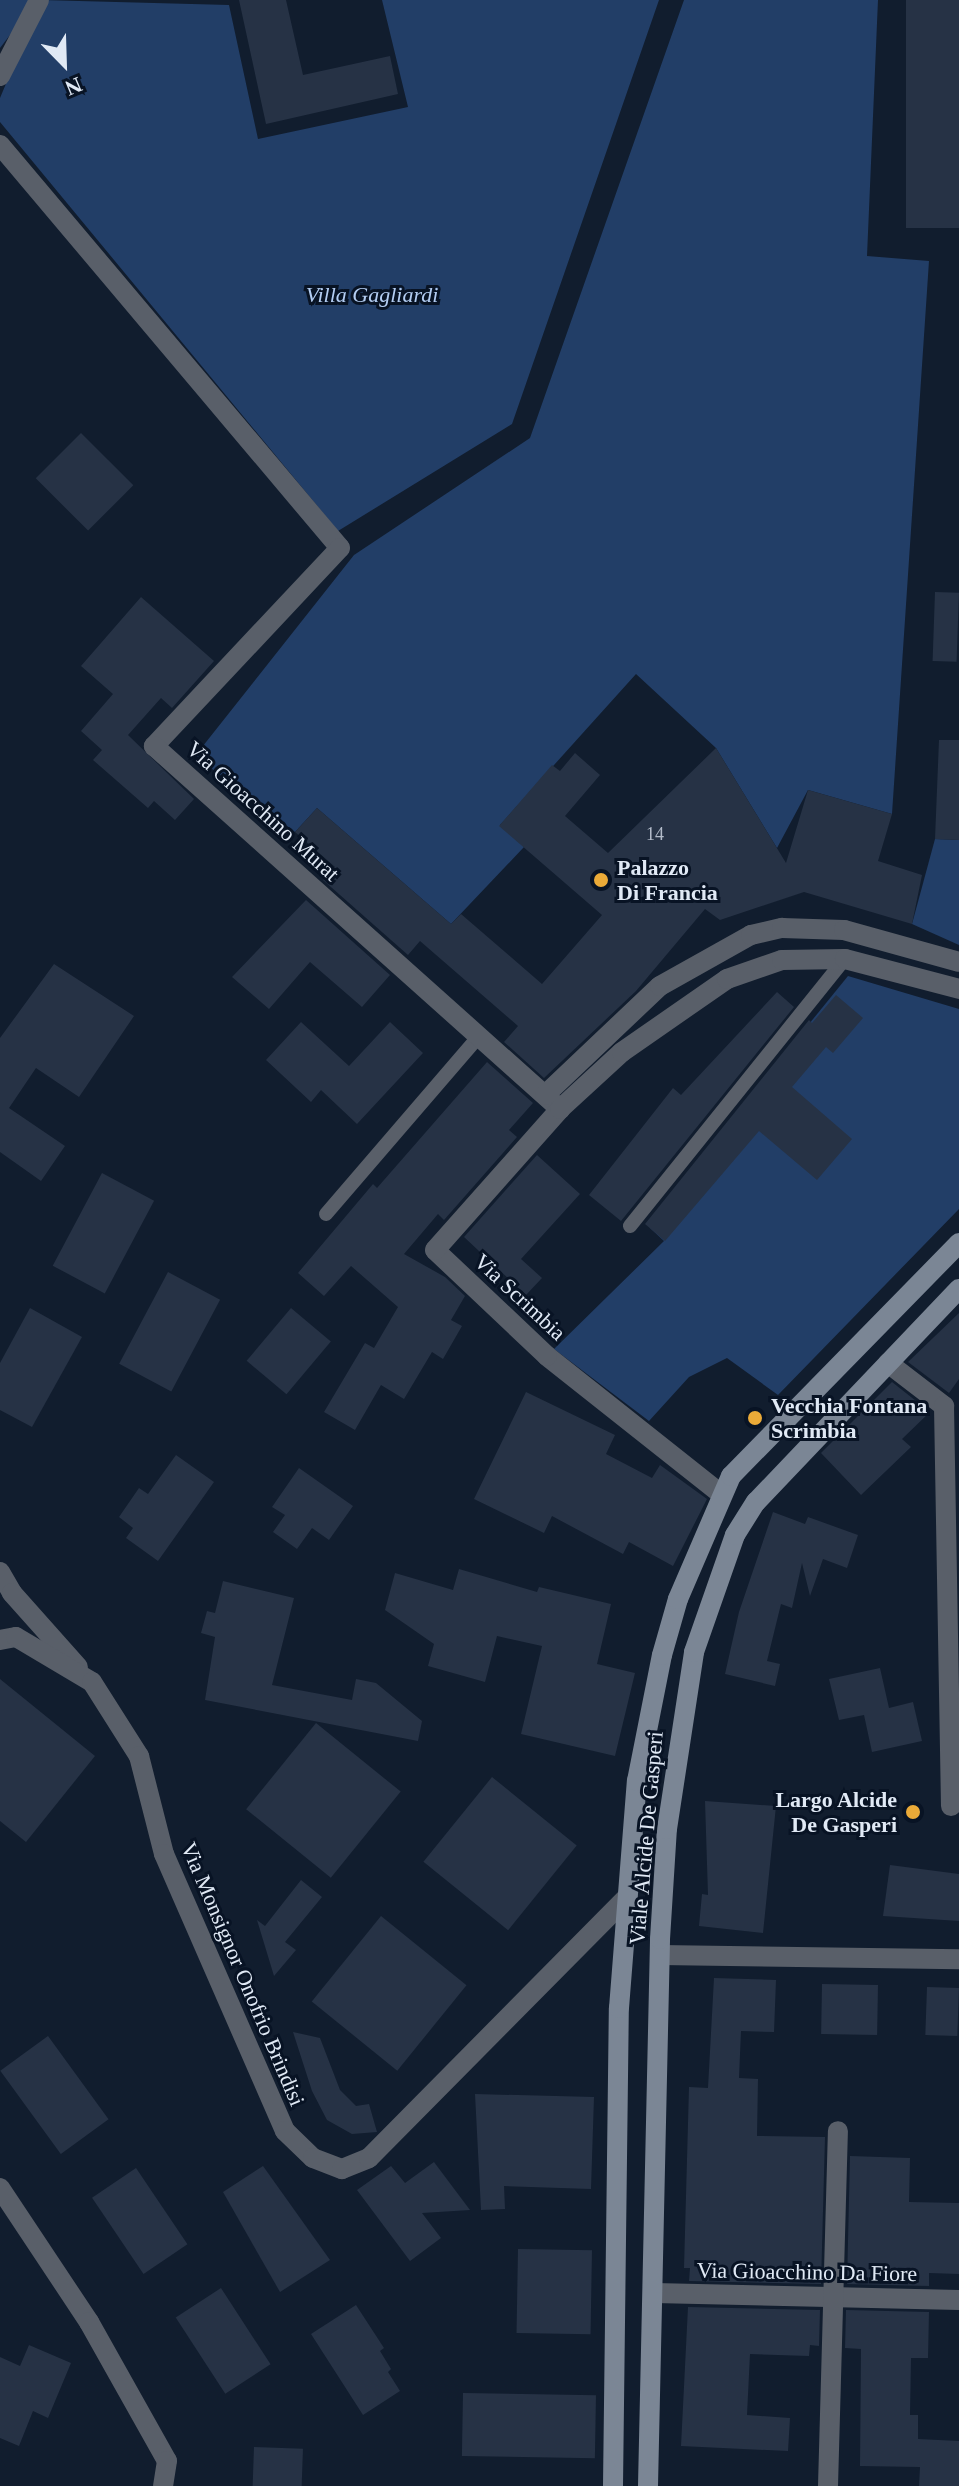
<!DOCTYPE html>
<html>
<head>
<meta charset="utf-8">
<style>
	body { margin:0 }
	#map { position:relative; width:959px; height:2486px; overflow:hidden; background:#111d2e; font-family:Georgia,serif }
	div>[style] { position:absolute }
	.green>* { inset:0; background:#223e67 }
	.building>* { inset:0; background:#263245; transform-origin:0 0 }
	.lane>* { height:14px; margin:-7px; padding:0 7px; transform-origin:7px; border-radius:7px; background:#595f69 }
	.street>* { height:20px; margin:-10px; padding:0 10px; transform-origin:10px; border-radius:10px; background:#595f69 }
	.secondary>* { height:20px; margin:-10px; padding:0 10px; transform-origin:10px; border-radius:10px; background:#7b8695 }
	.dots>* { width:22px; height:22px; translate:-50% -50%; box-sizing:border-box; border:4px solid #081324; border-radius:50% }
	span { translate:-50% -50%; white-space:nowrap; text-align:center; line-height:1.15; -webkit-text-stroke:6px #081324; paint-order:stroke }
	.number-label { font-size:18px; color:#b2bbc9 }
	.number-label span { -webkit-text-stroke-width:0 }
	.park-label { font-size:22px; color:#b3cdf2; font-style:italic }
	.street-label { font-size:22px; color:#e0e9f5 }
	.poi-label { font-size:22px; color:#e0e9f5; font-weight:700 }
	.left { translate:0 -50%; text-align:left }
	.right { translate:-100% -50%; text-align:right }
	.north { position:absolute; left:24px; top:24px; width:80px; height:80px; -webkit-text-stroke:6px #081324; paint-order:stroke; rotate:157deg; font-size:22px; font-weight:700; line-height:32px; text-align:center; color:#e0e9f5 }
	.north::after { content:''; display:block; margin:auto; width:28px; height:36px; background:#e0e9f5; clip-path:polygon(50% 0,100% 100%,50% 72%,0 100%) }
</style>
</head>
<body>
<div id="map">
	<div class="green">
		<i style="clip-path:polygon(0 0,37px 0,0 48px)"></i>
		<i style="clip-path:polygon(41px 0,229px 5px,258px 139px,408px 107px,382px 0,659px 0,512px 424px,338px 531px,0 122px,0 98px)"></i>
		<i style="clip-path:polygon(684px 0,878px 0,867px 256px,929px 261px,892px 814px,808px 790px,777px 848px,716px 748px,636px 674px,500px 825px,524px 847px,451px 924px,317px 808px,295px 832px,195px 756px,354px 555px,530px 438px)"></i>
		<i style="clip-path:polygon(935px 839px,959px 840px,959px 945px,912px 924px)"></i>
		<i style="clip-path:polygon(848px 976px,959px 1009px,959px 1209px,778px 1395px,727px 1358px,689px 1377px,649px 1421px,554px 1349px,664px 1241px,650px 1228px,653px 1216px)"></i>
	</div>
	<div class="building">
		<i style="clip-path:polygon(239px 0,286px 0,303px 75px,390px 56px,398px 94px,266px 124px)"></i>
		<i style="left:906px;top:0;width:53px;height:228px"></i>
		<i style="left:81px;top:433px;width:74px;height:64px;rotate:45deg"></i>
		<i style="left:935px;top:592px;width:24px;height:69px;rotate:2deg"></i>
		<i style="clip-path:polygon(141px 597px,214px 661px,172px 708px,161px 698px,128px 735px,194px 799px,175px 820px,154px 801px,148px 808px,93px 760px,102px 750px,81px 731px,113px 694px,81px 666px)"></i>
		<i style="clip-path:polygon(939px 740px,959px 740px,959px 840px,935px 839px)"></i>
		<i style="clip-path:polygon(716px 748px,786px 863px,808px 790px,892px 814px,878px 861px,922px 875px,912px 924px,804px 892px,720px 920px,705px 909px,636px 991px,544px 1078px,504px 1042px,518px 1026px,420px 941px,408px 955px,323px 880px,335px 867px,295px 832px,317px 808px,451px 924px,461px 914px,542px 984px,602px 915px,499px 826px,552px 765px,560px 771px,575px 753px,600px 775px,565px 816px,608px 853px)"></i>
		<i style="clip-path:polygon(306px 900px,390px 975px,362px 1007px,310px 962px,269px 1009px,232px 977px)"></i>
		<i style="clip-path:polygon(54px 964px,134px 1016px,79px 1097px,36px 1068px,9px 1108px,65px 1146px,41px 1181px,0 1152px,0 1038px)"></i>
		<i style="clip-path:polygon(777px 992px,794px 1007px,621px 1221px,589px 1195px,673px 1088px,681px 1095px)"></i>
		<i style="clip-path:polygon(836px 995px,863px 1018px,833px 1053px,826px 1047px,792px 1087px,852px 1139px,817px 1180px,759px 1131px,665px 1241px,645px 1224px,809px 1020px,812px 1023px)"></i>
		<i style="clip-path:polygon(301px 1022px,349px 1066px,390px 1022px,423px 1053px,357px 1124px,321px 1090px,311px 1102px,266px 1060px)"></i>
		<i style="clip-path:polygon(487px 1062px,533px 1103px,509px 1130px,517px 1137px,444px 1220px,438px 1214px,404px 1254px,445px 1277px,465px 1296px,451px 1320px,462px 1326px,443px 1359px,432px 1352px,404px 1399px,381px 1385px,355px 1430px,324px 1412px,365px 1343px,374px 1348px,398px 1307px,351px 1266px,324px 1296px,298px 1273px,373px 1184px,377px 1188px)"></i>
		<i style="clip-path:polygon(537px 1155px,580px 1194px,521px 1259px,542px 1278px,526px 1295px,464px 1237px)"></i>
		<i style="left:102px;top:1173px;width:59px;height:105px;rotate:28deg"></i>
		<i style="left:168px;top:1272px;width:59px;height:104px;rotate:28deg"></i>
		<i style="clip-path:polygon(30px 1308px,82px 1337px,32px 1427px,0 1410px,0 1363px)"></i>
		<i style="left:291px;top:1308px;width:52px;height:69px;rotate:40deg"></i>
		<i style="clip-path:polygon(959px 1313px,959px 1379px,949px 1393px,908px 1362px)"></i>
		<i style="clip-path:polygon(892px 1382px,930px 1412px,902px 1439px,911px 1447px,861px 1495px,821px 1453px)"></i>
		<i style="clip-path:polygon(526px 1392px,615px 1435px,606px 1454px,652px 1478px,660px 1465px,707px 1499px,673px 1566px,629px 1542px,623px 1554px,552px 1516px,544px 1533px,474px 1499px)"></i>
		<i style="clip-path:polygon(176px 1455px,214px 1482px,158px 1561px,126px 1538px,133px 1528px,119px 1517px,139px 1488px,148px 1494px)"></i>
		<i style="clip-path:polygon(299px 1468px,353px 1506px,329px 1540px,312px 1528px,297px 1549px,273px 1532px,285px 1515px,272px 1507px)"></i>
		<i style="clip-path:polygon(773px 1512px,805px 1524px,808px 1517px,858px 1535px,847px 1568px,823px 1559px,810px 1596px,802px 1563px,792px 1608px,781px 1604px,767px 1661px,780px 1664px,775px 1686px,725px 1674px,739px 1612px)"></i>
		<i style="clip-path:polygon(459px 1569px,537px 1592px,539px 1587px,611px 1604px,597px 1664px,635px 1673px,615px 1756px,521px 1734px,542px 1646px,497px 1636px,485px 1682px,428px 1666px,434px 1644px,385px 1610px,395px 1573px,453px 1590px)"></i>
		<i style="clip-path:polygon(223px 1581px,294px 1598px,272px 1685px,352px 1700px,356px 1679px,376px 1683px,422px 1721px,418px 1741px,205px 1700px,215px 1637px,201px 1633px,207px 1611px,215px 1613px)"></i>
		<i style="clip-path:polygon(880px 1668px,889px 1708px,913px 1702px,922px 1741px,872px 1752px,864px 1715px,839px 1720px,829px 1679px)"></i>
		<i style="clip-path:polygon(0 1679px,95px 1756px,26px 1842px,0 1821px)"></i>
		<i style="left:316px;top:1723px;width:109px;height:111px;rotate:39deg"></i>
		<i style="left:492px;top:1777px;width:109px;height:109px;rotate:39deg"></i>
		<i style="clip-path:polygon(705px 1801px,776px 1806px,763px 1933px,699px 1926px,702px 1894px,708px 1895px)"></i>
		<i style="clip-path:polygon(890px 1865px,959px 1874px,959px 1921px,883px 1916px)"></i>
		<i style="clip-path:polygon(301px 1880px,322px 1897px,285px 1942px,296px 1950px,274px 1976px,257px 1920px,265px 1926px)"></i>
		<i style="left:381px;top:1916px;width:110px;height:110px;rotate:39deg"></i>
		<i style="clip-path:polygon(714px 1978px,776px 1980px,774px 2032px,741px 2031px,739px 2078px,758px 2079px,757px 2136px,825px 2137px,821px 2284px,689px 2281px,690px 2268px,684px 2268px,689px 2087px,708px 2088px)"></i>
		<i style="left:822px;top:1984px;width:56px;height:50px;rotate:1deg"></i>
		<i style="left:927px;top:1987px;width:32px;height:48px;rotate:2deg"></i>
		<i style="clip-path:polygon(293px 2032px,320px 2038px,340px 2090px,356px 2106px,369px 2104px,377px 2132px,352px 2134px,327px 2120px,312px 2091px)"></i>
		<i style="left:48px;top:2036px;width:103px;height:59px;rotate:54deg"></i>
		<i style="clip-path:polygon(475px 2094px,594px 2097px,591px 2189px,504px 2186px,505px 2209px,481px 2210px)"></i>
		<i style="clip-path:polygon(850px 2156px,910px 2158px,909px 2202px,959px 2203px,959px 2274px,929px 2273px,929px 2286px,847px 2284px)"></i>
		<i style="clip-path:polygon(434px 2162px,470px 2210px,422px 2213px,441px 2238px,410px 2261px,357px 2190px,391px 2166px,405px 2183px)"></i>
		<i style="clip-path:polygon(263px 2166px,330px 2260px,280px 2292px,223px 2192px)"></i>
		<i style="left:136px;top:2168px;width:92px;height:53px;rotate:56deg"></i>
		<i style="left:518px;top:2249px;width:74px;height:84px;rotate:1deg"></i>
		<i style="left:221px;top:2288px;width:91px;height:54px;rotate:57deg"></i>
		<i style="clip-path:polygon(356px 2305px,384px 2348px,380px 2351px,391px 2369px,388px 2372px,400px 2391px,363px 2415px,311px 2334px)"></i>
		<i style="clip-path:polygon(688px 2307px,820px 2310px,819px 2346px,810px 2345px,809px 2356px,750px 2354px,747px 2415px,790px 2418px,788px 2451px,681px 2446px)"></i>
		<i style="clip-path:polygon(846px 2310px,929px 2312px,928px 2358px,911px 2358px,910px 2415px,918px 2415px,918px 2439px,959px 2441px,959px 2486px,919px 2486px,920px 2467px,860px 2466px,861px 2349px,845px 2348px)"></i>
		<i style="clip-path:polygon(29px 2345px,71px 2363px,48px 2418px,33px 2411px,19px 2446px,0 2438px,0 2357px,20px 2366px)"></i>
		<i style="left:463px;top:2393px;width:133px;height:63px;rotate:1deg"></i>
		<i style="left:254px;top:2447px;width:49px;height:39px;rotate:2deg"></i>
	</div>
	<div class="lane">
		<i style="left:326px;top:1214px;width:235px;rotate:-49.3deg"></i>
		<i style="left:630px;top:1226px;width:343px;rotate:-51.2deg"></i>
	</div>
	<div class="street">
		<i style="left:0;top:76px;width:85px;rotate:-62.8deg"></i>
		<i style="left:0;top:145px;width:527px;rotate:49.85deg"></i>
		<i style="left:340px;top:548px;width:272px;rotate:133.2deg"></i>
		<i style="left:154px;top:746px;width:545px;rotate:41.8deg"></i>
		<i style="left:545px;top:1095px;width:158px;rotate:-43.5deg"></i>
		<i style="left:660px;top:986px;width:104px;rotate:-29.3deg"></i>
		<i style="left:751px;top:935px;width:32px;rotate:-13deg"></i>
		<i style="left:782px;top:928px;width:62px;rotate:1.8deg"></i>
		<i style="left:844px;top:930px;width:119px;rotate:15.5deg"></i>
		<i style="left:888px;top:1363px;width:71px;rotate:37.5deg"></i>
		<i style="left:944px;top:1406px;width:400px;rotate:89deg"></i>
		<i style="left:721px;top:1494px;width:222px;rotate:-141.6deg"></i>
		<i style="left:547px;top:1356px;width:154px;rotate:-136.6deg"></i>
		<i style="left:435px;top:1250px;width:188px;rotate:-48.4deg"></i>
		<i style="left:560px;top:1109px;width:84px;rotate:-42.6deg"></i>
		<i style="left:622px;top:1052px;width:128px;rotate:-34.8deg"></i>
		<i style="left:727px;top:979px;width:58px;rotate:-19.1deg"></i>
		<i style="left:782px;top:960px;width:63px;rotate:-0.9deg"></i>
		<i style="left:845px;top:959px;width:118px;rotate:14.7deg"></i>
		<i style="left:0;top:1572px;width:24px;rotate:60deg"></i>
		<i style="left:12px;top:1593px;width:99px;rotate:48.3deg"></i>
		<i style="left:0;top:1640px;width:16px;rotate:-11deg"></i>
		<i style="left:16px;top:1637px;width:88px;rotate:30.6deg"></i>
		<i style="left:92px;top:1682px;width:88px;rotate:57.6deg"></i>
		<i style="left:139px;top:1756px;width:101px;rotate:75.7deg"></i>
		<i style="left:164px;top:1854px;width:302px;rotate:66.4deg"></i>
		<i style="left:285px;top:2131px;width:39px;rotate:44deg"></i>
		<i style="left:313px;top:2158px;width:31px;rotate:21deg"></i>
		<i style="left:342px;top:2169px;width:29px;rotate:-22deg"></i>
		<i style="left:369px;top:2158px;width:366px;rotate:-45.3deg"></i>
		<i style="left:660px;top:1955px;width:299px;rotate:0.8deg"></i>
		<i style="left:0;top:2188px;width:161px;rotate:56.4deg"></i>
		<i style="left:89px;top:2322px;width:159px;rotate:60.7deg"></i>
		<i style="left:167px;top:2461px;width:25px;rotate:99deg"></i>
		<i style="left:654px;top:2293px;width:305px;rotate:1.3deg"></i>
		<i style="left:828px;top:2486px;width:355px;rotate:-88.4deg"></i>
	</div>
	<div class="secondary">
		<i style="left:613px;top:2486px;width:478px;rotate:-89.3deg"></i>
		<i style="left:619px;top:2008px;width:228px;rotate:-85.5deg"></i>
		<i style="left:637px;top:1781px;width:128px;rotate:-78.8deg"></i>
		<i style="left:662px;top:1655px;width:58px;rotate:-74.1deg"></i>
		<i style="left:678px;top:1599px;width:134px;rotate:-66.7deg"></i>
		<i style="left:731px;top:1476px;width:326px;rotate:-45.6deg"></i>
		<i style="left:648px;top:2486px;width:547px;rotate:-88.74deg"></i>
		<i style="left:660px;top:1939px;width:110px;rotate:-86.4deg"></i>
		<i style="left:667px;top:1829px;width:179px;rotate:-81.3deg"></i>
		<i style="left:694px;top:1652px;width:124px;rotate:-70.7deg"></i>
		<i style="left:735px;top:1535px;width:39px;rotate:-58deg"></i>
		<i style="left:756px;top:1502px;width:294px;rotate:-46.4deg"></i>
	</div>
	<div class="dots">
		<i style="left:601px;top:880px;background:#eaaa38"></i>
		<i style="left:755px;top:1418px;background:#eaaa38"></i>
		<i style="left:913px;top:1812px;background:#eaaa38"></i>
	</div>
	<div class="number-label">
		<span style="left:655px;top:834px">14</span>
	</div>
	<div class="park-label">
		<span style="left:372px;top:295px">Villa Gagliardi</span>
	</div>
	<div class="street-label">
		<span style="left:263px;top:811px;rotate:42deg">Via Gioacchino Murat</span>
		<span style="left:520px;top:1297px;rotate:43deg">Via Scrimbia</span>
		<span style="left:646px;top:1838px;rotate:-85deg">Viale Alcide De Gasperi</span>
		<span style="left:243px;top:1974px;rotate:67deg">Via Monsignor Onofrio Brindisi</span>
		<span style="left:807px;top:2272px;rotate:1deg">Via Gioacchino Da Fiore</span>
	</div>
	<div class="poi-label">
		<span class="left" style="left:617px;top:880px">Palazzo<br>Di Francia</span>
		<span class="left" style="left:771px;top:1418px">Vecchia Fontana<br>Scrimbia</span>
		<span class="right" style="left:897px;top:1812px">Largo Alcide<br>De Gasperi</span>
	</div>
	<div class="north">N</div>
</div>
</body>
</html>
